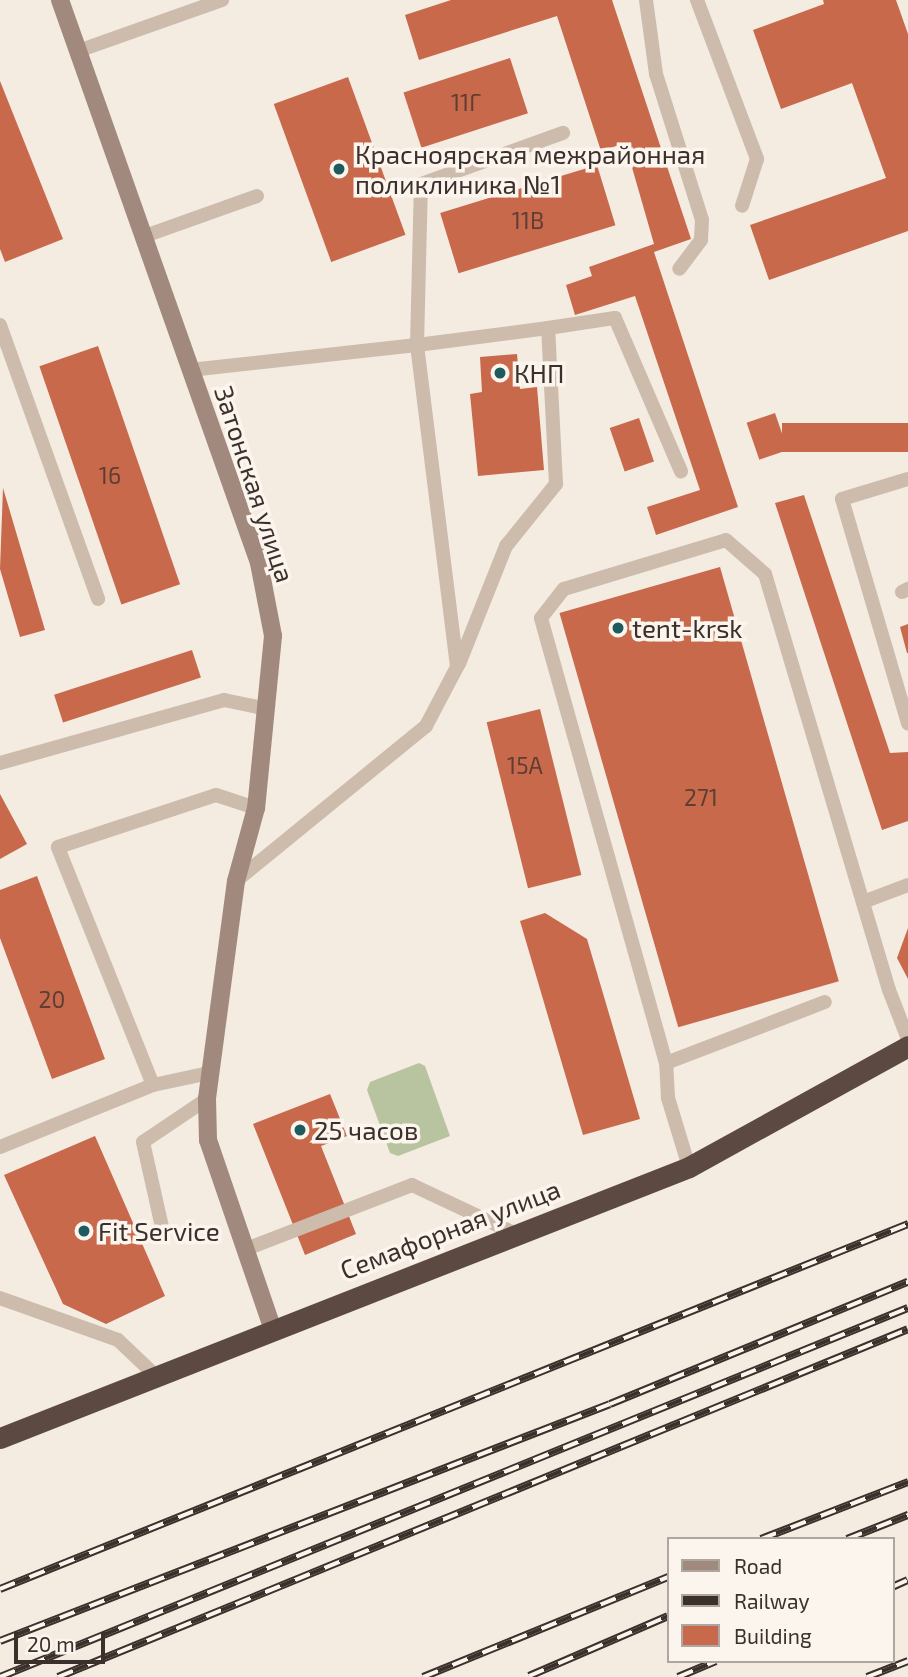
<!DOCTYPE html>
<html>
<head>
<meta charset="utf-8">
<style>
	body { margin:0 }
	#map { position:relative; width:908px; height:1677px; overflow:hidden; background:#f4ebe1; font-family:"Exo 2",sans-serif }
	div>[style] { position:absolute }
	.green>* { inset:0; background:#b8c4a0 }
	.building>* { inset:0; background:#c8694b; transform-origin:0 0 }
	.lane>* { height:14px; margin:-7px; padding:0 7px; transform-origin:7px; border-radius:7px; background:#cdbbac }
	.secondary>* { height:18px; margin:-9px; padding:0 9px; transform-origin:9px; border-radius:9px; background:#a18a7d }
	.highway>* { height:21px; margin:-10.5px; padding:0 10.5px; transform-origin:10.5px; border-radius:10.5px; background:#5c4a42 }
	.rail>* { height:8px; margin-top:-4px; transform-origin:0; background:repeating-linear-gradient(90deg,#fbf5ee 0 16px,#3b302b 0 32px); box-sizing:border-box; border-block:2px solid #3b302b }
	.dots>* { width:19px; height:19px; translate:-50% -50%; box-sizing:border-box; border:4px solid #fbf5ee; border-radius:50% }
	span { translate:-50% -50%; white-space:nowrap; text-align:center; line-height:1.15; -webkit-text-stroke:7px #fbf5ee; paint-order:stroke }
	.number-label { font-size:23px; color:#5e3e33 }
	.number-label span { -webkit-text-stroke-width:0 }
	.poi-label { font-size:26px; color:#3b302b }
	.left { translate:0 -50%; text-align:left }
	.street-label { font-size:26px; color:#3b302b }
	.legend { position:absolute; left:667px; top:1537px; width:228px; height:126px; box-sizing:border-box; background:#fbf5ee; border:2px solid #aea6a0; margin:0; padding:9px 12px; list-style:none; font-size:21px; color:#3b302b }
	.legend li { display:flex; align-items:center; gap:14px; height:35px }
	.legend b { width:35px; border:2px solid #aea6a0 }
	.scale { position:absolute; left:14px; top:1632px; width:91px; height:32px; box-sizing:border-box; border:4px solid #3b302b; border-top:0; padding-left:9px; font-size:21px; line-height:24px; white-space:nowrap; color:#3b302b; -webkit-text-stroke:5px #fbf5ee; paint-order:stroke }
</style>
</head>
<body>
<div id="map">
	<div class="green">
		<i style="clip-path:polygon(419px 1063px,425px 1066px,450px 1136px,398px 1156px,390px 1153px,367px 1090px,370px 1082px)"></i>
	</div>
	<div class="building">
		<i style="clip-path:polygon(451px 0,612px 0,691px 239px,654px 252px,738px 507px,656px 535px,647px 507px,700px 490px,635px 296px,575px 315px,566px 285px,592px 276px,589px 267px,654px 244px,625px 143px,601px 151px,557px 16px,419px 60px,405px 15px)"></i>
		<i style="clip-path:polygon(823px 0,896px 0,908px 34px,908px 231px,769px 280px,750px 225px,886px 178px,852px 83px,781px 109px,753px 30px,824px 4px)"></i>
		<i style="left:510px;top:58px;width:58px;height:112px;rotate:72deg"></i>
		<i style="left:348px;top:77px;width:168px;height:79px;rotate:70deg"></i>
		<i style="clip-path:polygon(0 81px,63px 239px,5px 262px,0 249px)"></i>
		<i style="left:597px;top:165px;width:63px;height:164px;rotate:73deg"></i>
		<i style="left:98px;top:346px;width:252px;height:62px;rotate:71deg"></i>
		<i style="clip-path:polygon(517px 354px,520px 389px,537px 387px,544px 470px,478px 476px,470px 394px,482px 392px,480px 357px)"></i>
		<i style="left:775px;top:413px;width:39px;height:30px;rotate:71deg"></i>
		<i style="left:639px;top:418px;width:46px;height:31px;rotate:71deg"></i>
		<i style="left:908px;top:423px;width:29px;height:126px;rotate:90deg"></i>
		<i style="clip-path:polygon(3px 488px,45px 630px,20px 637px,0 569px)"></i>
		<i style="clip-path:polygon(804px 495px,890px 753px,908px 752px,908px 821px,882px 830px,775px 503px)"></i>
		<i style="left:720px;top:567px;width:431px;height:167px;rotate:74deg"></i>
		<i style="clip-path:polygon(908px 624px,908px 653px,907px 653px,900px 627px)"></i>
		<i style="left:192px;top:650px;width:29px;height:145px;rotate:72deg"></i>
		<i style="left:540px;top:709px;width:171px;height:55px;rotate:76deg"></i>
		<i style="clip-path:polygon(0 794px,27px 844px,0 859px)"></i>
		<i style="clip-path:polygon(37px 876px,105px 1059px,52px 1079px,0 938px,0 890px)"></i>
		<i style="clip-path:polygon(545px 913px,587px 939px,640px 1119px,583px 1135px,520px 921px)"></i>
		<i style="clip-path:polygon(908px 928px,908px 979px,897px 958px)"></i>
		<i style="clip-path:polygon(330px 1094px,347px 1136px,321px 1146px,356px 1234px,305px 1255px,253px 1124px)"></i>
		<i style="clip-path:polygon(95px 1136px,165px 1296px,106px 1324px,63px 1304px,4px 1175px)"></i>
	</div>
	<div class="lane">
		<i style="left:646px;top:0;width:75px;rotate:82.3deg"></i>
		<i style="left:656px;top:74px;width:153px;rotate:72.5deg"></i>
		<i style="left:702px;top:220px;width:20px;rotate:93deg"></i>
		<i style="left:701px;top:240px;width:36px;rotate:127deg"></i>
		<i style="left:697px;top:0;width:170px;rotate:69.3deg"></i>
		<i style="left:757px;top:159px;width:49px;rotate:107.7deg"></i>
		<i style="left:78px;top:51px;width:153px;rotate:-19.5deg"></i>
		<i style="left:142px;top:237px;width:122px;rotate:-19.6deg"></i>
		<i style="left:0;top:325px;width:291px;rotate:70.3deg"></i>
		<i style="left:548px;top:328px;width:68px;rotate:-8.5deg"></i>
		<i style="left:615px;top:318px;width:167px;rotate:66.7deg"></i>
		<i style="left:190px;top:370px;width:228px;rotate:-6.3deg"></i>
		<i style="left:417px;top:345px;width:324px;rotate:82.9deg"></i>
		<i style="left:457px;top:667px;width:67px;rotate:117.7deg"></i>
		<i style="left:426px;top:726px;width:245px;rotate:140.8deg"></i>
		<i style="left:908px;top:479px;width:69px;rotate:163.1deg"></i>
		<i style="left:842px;top:499px;width:234px;rotate:73.6deg"></i>
		<i style="left:902px;top:592px;width:7px;rotate:-27deg"></i>
		<i style="left:459px;top:664px;width:127px;rotate:-68.3deg"></i>
		<i style="left:506px;top:546px;width:80px;rotate:-51.1deg"></i>
		<i style="left:556px;top:484px;width:156px;rotate:-92.9deg"></i>
		<i style="left:548px;top:328px;width:132px;rotate:172.6deg"></i>
		<i style="left:417px;top:345px;width:161px;rotate:-88.6deg"></i>
		<i style="left:421px;top:184px;width:151px;rotate:-19.8deg"></i>
		<i style="left:0;top:763px;width:233px;rotate:-15.7deg"></i>
		<i style="left:224px;top:700px;width:44px;rotate:11.8deg"></i>
		<i style="left:863px;top:902px;width:48px;rotate:-20.7deg"></i>
		<i style="left:666px;top:1063px;width:170px;rotate:-21deg"></i>
		<i style="left:153px;top:1085px;width:256px;rotate:-111.8deg"></i>
		<i style="left:58px;top:847px;width:166px;rotate:-18.2deg"></i>
		<i style="left:216px;top:795px;width:42px;rotate:18deg"></i>
		<i style="left:0;top:1147px;width:165px;rotate:-22.1deg"></i>
		<i style="left:153px;top:1085px;width:57px;rotate:-12.1deg"></i>
		<i style="left:689px;top:1167px;width:72px;rotate:-106.9deg"></i>
		<i style="left:668px;top:1098px;width:35px;rotate:-93deg"></i>
		<i style="left:666px;top:1063px;width:462px;rotate:-105.7deg"></i>
		<i style="left:541px;top:618px;width:37px;rotate:-52deg"></i>
		<i style="left:564px;top:589px;width:169px;rotate:-16.8deg"></i>
		<i style="left:726px;top:540px;width:52px;rotate:41.1deg"></i>
		<i style="left:765px;top:574px;width:434px;rotate:73.4deg"></i>
		<i style="left:889px;top:990px;width:53px;rotate:68.8deg"></i>
		<i style="left:162px;top:1227px;width:87px;rotate:-102.6deg"></i>
		<i style="left:143px;top:1142px;width:77px;rotate:-33.9deg"></i>
		<i style="left:246px;top:1249px;width:178px;rotate:-21.1deg"></i>
		<i style="left:412px;top:1185px;width:115px;rotate:25.2deg"></i>
		<i style="left:0;top:1298px;width:125px;rotate:19.6deg"></i>
		<i style="left:118px;top:1340px;width:52px;rotate:43.5deg"></i>
	</div>
	<div class="secondary">
		<i style="left:60px;top:0;width:597px;rotate:70.53deg"></i>
		<i style="left:259px;top:563px;width:74px;rotate:79.1deg"></i>
		<i style="left:273px;top:636px;width:173px;rotate:95.6deg"></i>
		<i style="left:256px;top:808px;width:76px;rotate:105.3deg"></i>
		<i style="left:236px;top:881px;width:220px;rotate:97.6deg"></i>
		<i style="left:207px;top:1099px;width:41px;rotate:88.6deg"></i>
		<i style="left:208px;top:1140px;width:198px;rotate:71.1deg"></i>
	</div>
	<div class="highway">
		<i style="left:0;top:1438px;width:740px;rotate:-21.47deg"></i>
		<i style="left:689px;top:1167px;width:250px;rotate:-28.9deg"></i>
	</div>
	<div class="rail">
		<i style="left:761px;top:1539px;width:158px;rotate:-21.2deg"></i>
		<i style="left:847px;top:1539px;width:66px;rotate:-21.5deg"></i>
		<i style="left:892px;top:1587px;width:17px;rotate:-24deg"></i>
		<i style="left:0;top:1589px;width:979px;rotate:-21.9deg"></i>
		<i style="left:0;top:1641px;width:654px;rotate:-21.23deg"></i>
		<i style="left:610px;top:1404px;width:322px;rotate:-22.3deg"></i>
		<i style="left:529px;top:1676px;width:151px;rotate:-23.3deg"></i>
		<i style="left:0;top:1677px;width:980px;rotate:-22.12deg"></i>
		<i style="left:58px;top:1677px;width:918px;rotate:-22.26deg"></i>
		<i style="left:423px;top:1677px;width:265px;rotate:-22.2deg"></i>
		<i style="left:678px;top:1677px;width:41px;rotate:-22.8deg"></i>
		<i style="left:867px;top:1677px;width:44px;rotate:-21.3deg"></i>
	</div>
	<div class="dots">
		<i style="left:339px;top:169px;background:#1f5a5e"></i>
		<i style="left:500px;top:373px;background:#1f5a5e"></i>
		<i style="left:618px;top:628px;background:#1f5a5e"></i>
		<i style="left:300px;top:1130px;background:#1f5a5e"></i>
		<i style="left:84px;top:1231px;background:#1f5a5e"></i>
	</div>
	<div class="number-label">
		<span style="left:466px;top:102px">11Г</span>
		<span style="left:528px;top:220px">11В</span>
		<span style="left:110px;top:475px">16</span>
		<span style="left:525px;top:765px">15А</span>
		<span style="left:701px;top:797px">271</span>
		<span style="left:52px;top:999px">20</span>
	</div>
	<div class="poi-label">
		<span class="left" style="left:355px;top:169px">Красноярская межрайонная<br>поликлиника №1</span>
		<span class="left" style="left:514px;top:373px">КНП</span>
		<span class="left" style="left:632px;top:628px">tent-krsk</span>
		<span class="left" style="left:314px;top:1130px">25 часов</span>
		<span class="left" style="left:98px;top:1231px">Fit Service</span>
	</div>
	<div class="street-label">
		<span style="left:255px;top:484px;rotate:72deg">Затонская улица</span>
		<span style="left:450px;top:1229px;rotate:-21deg">Семафорная улица</span>
	</div>
	<ul class="legend">
	<li><b style="height:9px;background:#a18a7d"></b>Road</li>
	<li><b style="height:9px;background:#3b302b"></b>Railway</li>
	<li><b style="height:19px;background:#c8694b"></b>Building</li>
	</ul>
	<div class="scale">20 m</div>
</div>
</body>
</html>
